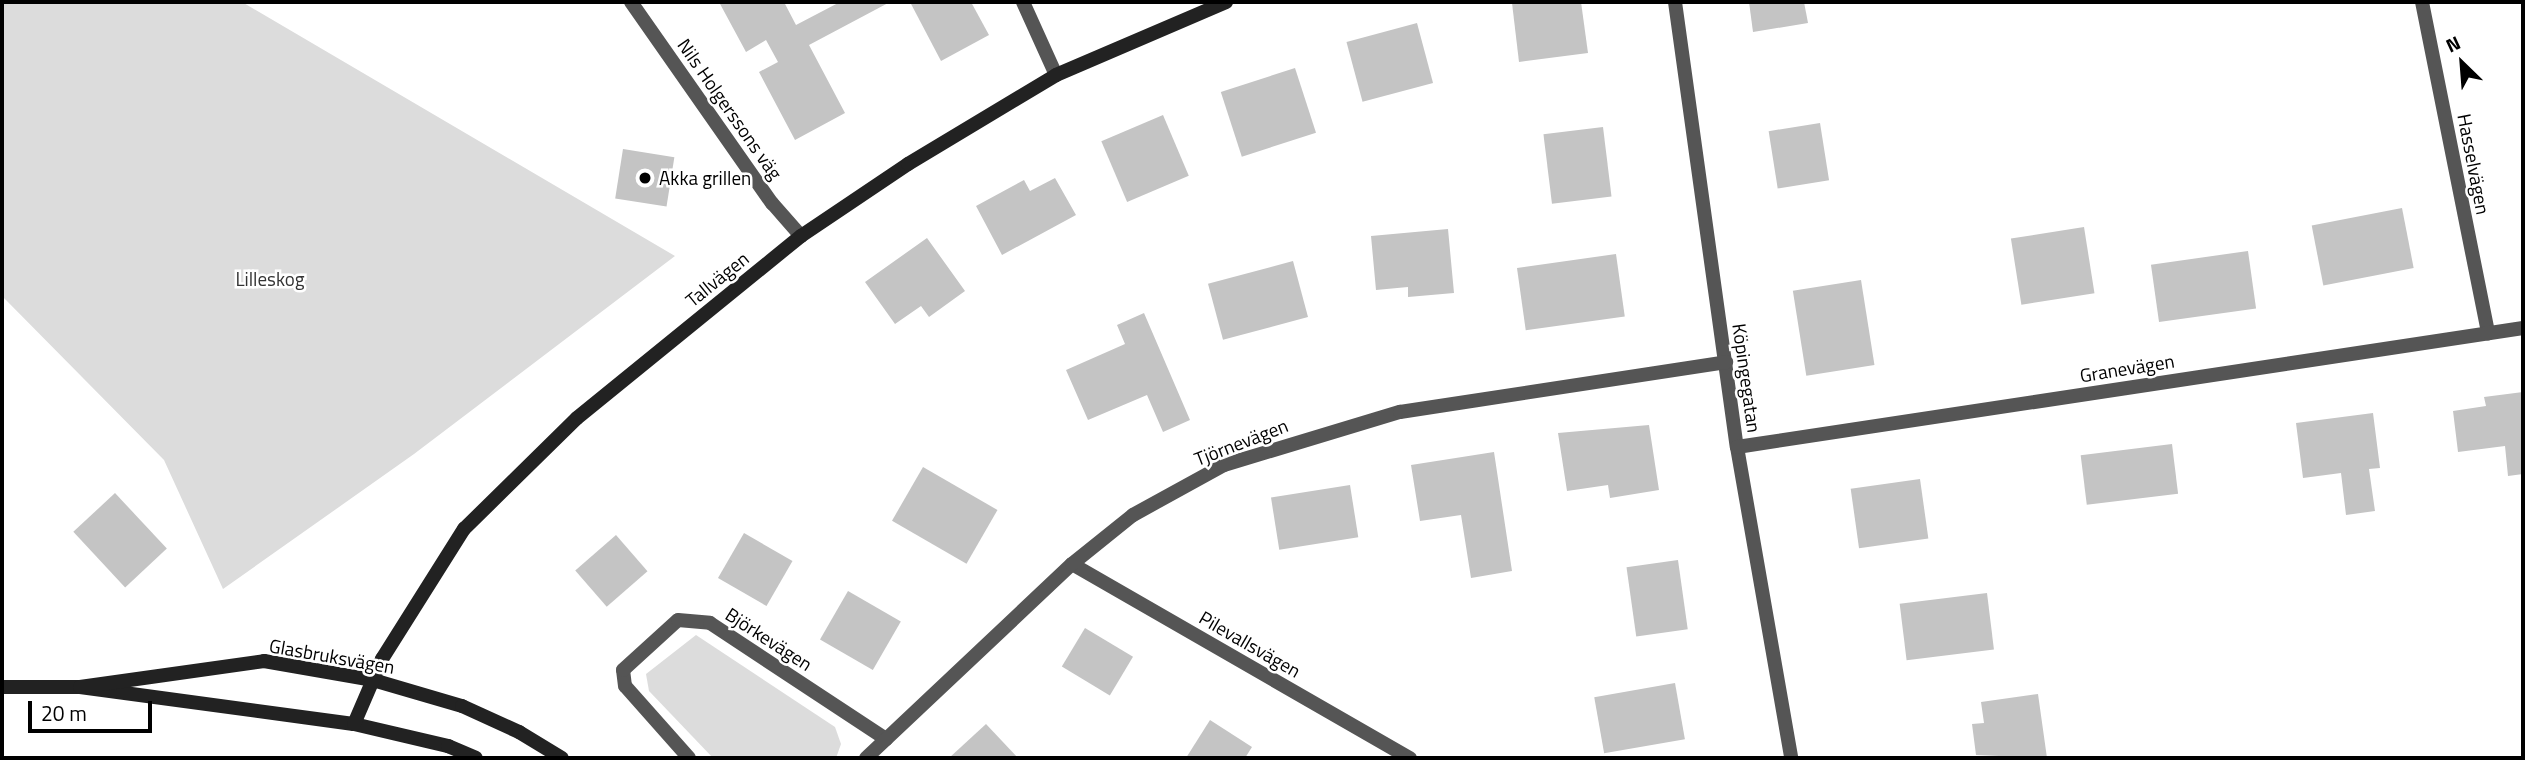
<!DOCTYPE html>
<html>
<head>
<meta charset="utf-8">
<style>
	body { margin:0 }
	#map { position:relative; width:2525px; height:760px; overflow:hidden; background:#fff; font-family:"Titillium Web",sans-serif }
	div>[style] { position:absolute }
	.green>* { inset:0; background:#dcdcdc }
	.building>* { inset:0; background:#c4c4c4; transform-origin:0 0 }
	.street>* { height:14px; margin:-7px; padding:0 7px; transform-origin:7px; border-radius:7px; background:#555 }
	.secondary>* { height:14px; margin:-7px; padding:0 7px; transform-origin:7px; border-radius:7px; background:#222 }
	.dots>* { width:19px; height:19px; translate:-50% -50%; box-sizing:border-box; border:4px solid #fff; border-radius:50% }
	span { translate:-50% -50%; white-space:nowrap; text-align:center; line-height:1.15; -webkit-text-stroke:5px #fff; paint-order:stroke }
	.street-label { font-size:19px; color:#000 }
	.poi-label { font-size:19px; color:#000 }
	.left { translate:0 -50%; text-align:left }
	.park-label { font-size:19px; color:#333 }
	.frame { position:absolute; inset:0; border:4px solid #000; pointer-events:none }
	.north { position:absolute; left:2427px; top:28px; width:70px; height:70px; -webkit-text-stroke:5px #fff; paint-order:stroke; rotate:335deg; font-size:19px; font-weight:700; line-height:28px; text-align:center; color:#000 }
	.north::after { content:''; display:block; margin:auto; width:24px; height:32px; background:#000; clip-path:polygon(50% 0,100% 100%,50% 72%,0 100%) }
	.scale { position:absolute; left:28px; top:701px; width:124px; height:32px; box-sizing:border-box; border:4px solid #000; border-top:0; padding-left:9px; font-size:21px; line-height:24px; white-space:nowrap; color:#000; -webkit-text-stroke:5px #fff; paint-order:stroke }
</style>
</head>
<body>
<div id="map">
	<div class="green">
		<i style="clip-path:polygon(2px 2px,242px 2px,675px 256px,414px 454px,223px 589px,164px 460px,2px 296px)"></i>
		<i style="clip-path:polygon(696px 635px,835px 727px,841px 744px,836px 758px,713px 758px,649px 691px,646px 674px)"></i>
	</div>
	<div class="building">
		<i style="clip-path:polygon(719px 2px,784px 2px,796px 25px,840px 2px,890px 2px,809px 45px,845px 113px,795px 140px,759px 72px,778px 62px,766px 40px,746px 52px)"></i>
		<i style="clip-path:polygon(910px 2px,971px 2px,989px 35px,941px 61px)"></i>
		<i style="clip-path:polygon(1581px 2px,1588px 53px,1519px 62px,1512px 3px)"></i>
		<i style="clip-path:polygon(1749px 2px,1804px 2px,1808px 23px,1753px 32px)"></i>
		<i style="left:1417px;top:23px;width:62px;height:73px;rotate:75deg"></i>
		<i style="left:1295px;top:68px;width:68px;height:78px;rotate:72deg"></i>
		<i style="left:1163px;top:115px;width:66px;height:67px;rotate:67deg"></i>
		<i style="left:1820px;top:123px;width:58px;height:52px;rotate:81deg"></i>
		<i style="left:1603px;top:127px;width:70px;height:60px;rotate:83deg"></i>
		<i style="left:623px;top:149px;width:52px;height:50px;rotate:9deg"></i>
		<i style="clip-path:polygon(1055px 178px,1076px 215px,1002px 255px,976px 206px,1024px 180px,1030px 191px)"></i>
		<i style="left:2402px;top:208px;width:61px;height:92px;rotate:79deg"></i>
		<i style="left:2084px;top:227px;width:67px;height:74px;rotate:81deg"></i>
		<i style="clip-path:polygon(1448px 229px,1454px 293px,1408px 297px,1408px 287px,1376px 290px,1371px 236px)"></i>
		<i style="clip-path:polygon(927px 238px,965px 291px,929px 317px,921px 306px,895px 324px,865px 282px)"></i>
		<i style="left:2248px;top:251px;width:58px;height:98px;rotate:82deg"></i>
		<i style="left:1616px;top:254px;width:63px;height:100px;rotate:82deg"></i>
		<i style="left:1293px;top:261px;width:58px;height:88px;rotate:75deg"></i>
		<i style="left:1861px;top:280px;width:86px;height:69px;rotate:81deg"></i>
		<i style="clip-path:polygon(1144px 313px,1190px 420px,1163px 432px,1147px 395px,1088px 420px,1066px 370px,1125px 344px,1117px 325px)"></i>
		<i style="clip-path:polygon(2523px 392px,2523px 474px,2508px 476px,2505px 446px,2458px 452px,2453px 411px,2486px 406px,2484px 397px)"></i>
		<i style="clip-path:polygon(2373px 413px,2380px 468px,2369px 469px,2375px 511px,2346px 515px,2341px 473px,2303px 478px,2296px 423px)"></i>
		<i style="clip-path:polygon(1649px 425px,1659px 490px,1610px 498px,1608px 485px,1567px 491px,1558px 433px)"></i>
		<i style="left:2172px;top:444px;width:50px;height:92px;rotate:83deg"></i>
		<i style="clip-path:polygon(1494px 452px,1512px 571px,1471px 578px,1461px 515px,1420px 521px,1411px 465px)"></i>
		<i style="left:923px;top:467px;width:86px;height:62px;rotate:30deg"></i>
		<i style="left:1920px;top:479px;width:60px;height:70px;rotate:82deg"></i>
		<i style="left:1350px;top:485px;width:53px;height:80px;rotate:81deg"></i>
		<i style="left:115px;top:493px;width:76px;height:57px;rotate:47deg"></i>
		<i style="left:744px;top:533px;width:56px;height:52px;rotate:30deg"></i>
		<i style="left:616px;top:535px;width:48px;height:54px;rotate:49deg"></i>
		<i style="left:1678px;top:560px;width:70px;height:52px;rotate:82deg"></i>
		<i style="left:848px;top:591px;width:61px;height:56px;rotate:30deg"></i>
		<i style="left:1987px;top:593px;width:57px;height:88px;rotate:83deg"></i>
		<i style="left:1085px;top:628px;width:56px;height:45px;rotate:31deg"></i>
		<i style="left:1675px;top:683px;width:57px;height:82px;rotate:80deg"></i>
		<i style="clip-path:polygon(2038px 694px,2047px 758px,1976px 755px,1972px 724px,1984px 723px,1981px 702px)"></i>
		<i style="clip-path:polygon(1210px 720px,1252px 747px,1245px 758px,1186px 758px)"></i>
		<i style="clip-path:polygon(986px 724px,1018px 758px,949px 758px)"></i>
	</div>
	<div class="street">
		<i style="left:631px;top:2px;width:246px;rotate:55deg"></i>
		<i style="left:772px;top:203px;width:44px;rotate:48.7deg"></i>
		<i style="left:1023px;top:2px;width:80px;rotate:65.7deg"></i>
		<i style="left:1675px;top:2px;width:449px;rotate:82.1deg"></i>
		<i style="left:1737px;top:447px;width:316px;rotate:80.1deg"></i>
		<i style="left:2422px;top:2px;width:338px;rotate:78.7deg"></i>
		<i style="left:1737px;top:447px;width:795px;rotate:-8.61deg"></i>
		<i style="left:1072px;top:564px;width:390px;rotate:29.9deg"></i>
		<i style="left:689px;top:758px;width:96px;rotate:-131.6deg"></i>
		<i style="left:625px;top:686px;width:16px;rotate:-97deg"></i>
		<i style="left:623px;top:670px;width:74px;rotate:-42.3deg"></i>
		<i style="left:678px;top:620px;width:32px;rotate:5deg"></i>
		<i style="left:710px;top:623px;width:211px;rotate:33.4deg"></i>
		<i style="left:866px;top:758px;width:283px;rotate:-43.3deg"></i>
		<i style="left:1072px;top:564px;width:78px;rotate:-38.8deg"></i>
		<i style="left:1133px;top:515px;width:104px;rotate:-28.8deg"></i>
		<i style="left:1224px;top:465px;width:184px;rotate:-16.8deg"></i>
		<i style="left:1400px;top:412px;width:330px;rotate:-8.7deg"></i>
	</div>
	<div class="secondary">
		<i style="left:2px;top:687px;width:78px"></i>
		<i style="left:80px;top:687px;width:276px;rotate:7.7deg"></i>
		<i style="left:354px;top:724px;width:97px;rotate:13.2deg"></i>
		<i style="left:448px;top:746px;width:30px;rotate:23deg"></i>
		<i style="left:80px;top:687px;width:186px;rotate:-8deg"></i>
		<i style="left:264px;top:661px;width:111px;rotate:9.9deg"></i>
		<i style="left:373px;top:680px;width:93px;rotate:16.3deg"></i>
		<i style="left:462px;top:706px;width:63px;rotate:24.5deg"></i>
		<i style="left:519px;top:732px;width:50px;rotate:31.2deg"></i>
		<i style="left:354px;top:724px;width:71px;rotate:-66.7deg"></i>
		<i style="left:382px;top:659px;width:154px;rotate:-57.8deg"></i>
		<i style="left:464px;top:529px;width:158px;rotate:-44.5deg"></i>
		<i style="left:577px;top:418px;width:289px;rotate:-39.1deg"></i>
		<i style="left:801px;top:236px;width:129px;rotate:-33.9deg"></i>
		<i style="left:908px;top:164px;width:173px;rotate:-31deg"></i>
		<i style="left:1056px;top:75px;width:185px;rotate:-23.2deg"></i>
	</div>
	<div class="dots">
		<i style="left:645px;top:178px;background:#000"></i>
	</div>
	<div class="street-label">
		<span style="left:730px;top:109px;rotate:55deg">Nils Holgerssons väg</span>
		<span style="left:2474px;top:164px;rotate:79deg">Hasselvägen</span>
		<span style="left:717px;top:279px;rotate:-39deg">Tallvägen</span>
		<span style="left:2127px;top:368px;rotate:-9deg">Granevägen</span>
		<span style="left:1747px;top:378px;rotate:82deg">Köpingegatan</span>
		<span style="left:1241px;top:442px;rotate:-21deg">Tjörnevägen</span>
		<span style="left:769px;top:639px;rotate:33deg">Björkevägen</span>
		<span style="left:1250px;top:644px;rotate:30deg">Pilevallsvägen</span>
		<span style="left:332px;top:656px;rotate:10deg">Glasbruksvägen</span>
	</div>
	<div class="poi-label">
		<span class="left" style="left:659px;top:178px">Akka grillen</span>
	</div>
	<div class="park-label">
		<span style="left:270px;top:279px">Lilleskog</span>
	</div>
	<div class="frame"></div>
	<div class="north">N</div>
	<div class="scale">20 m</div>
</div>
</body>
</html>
